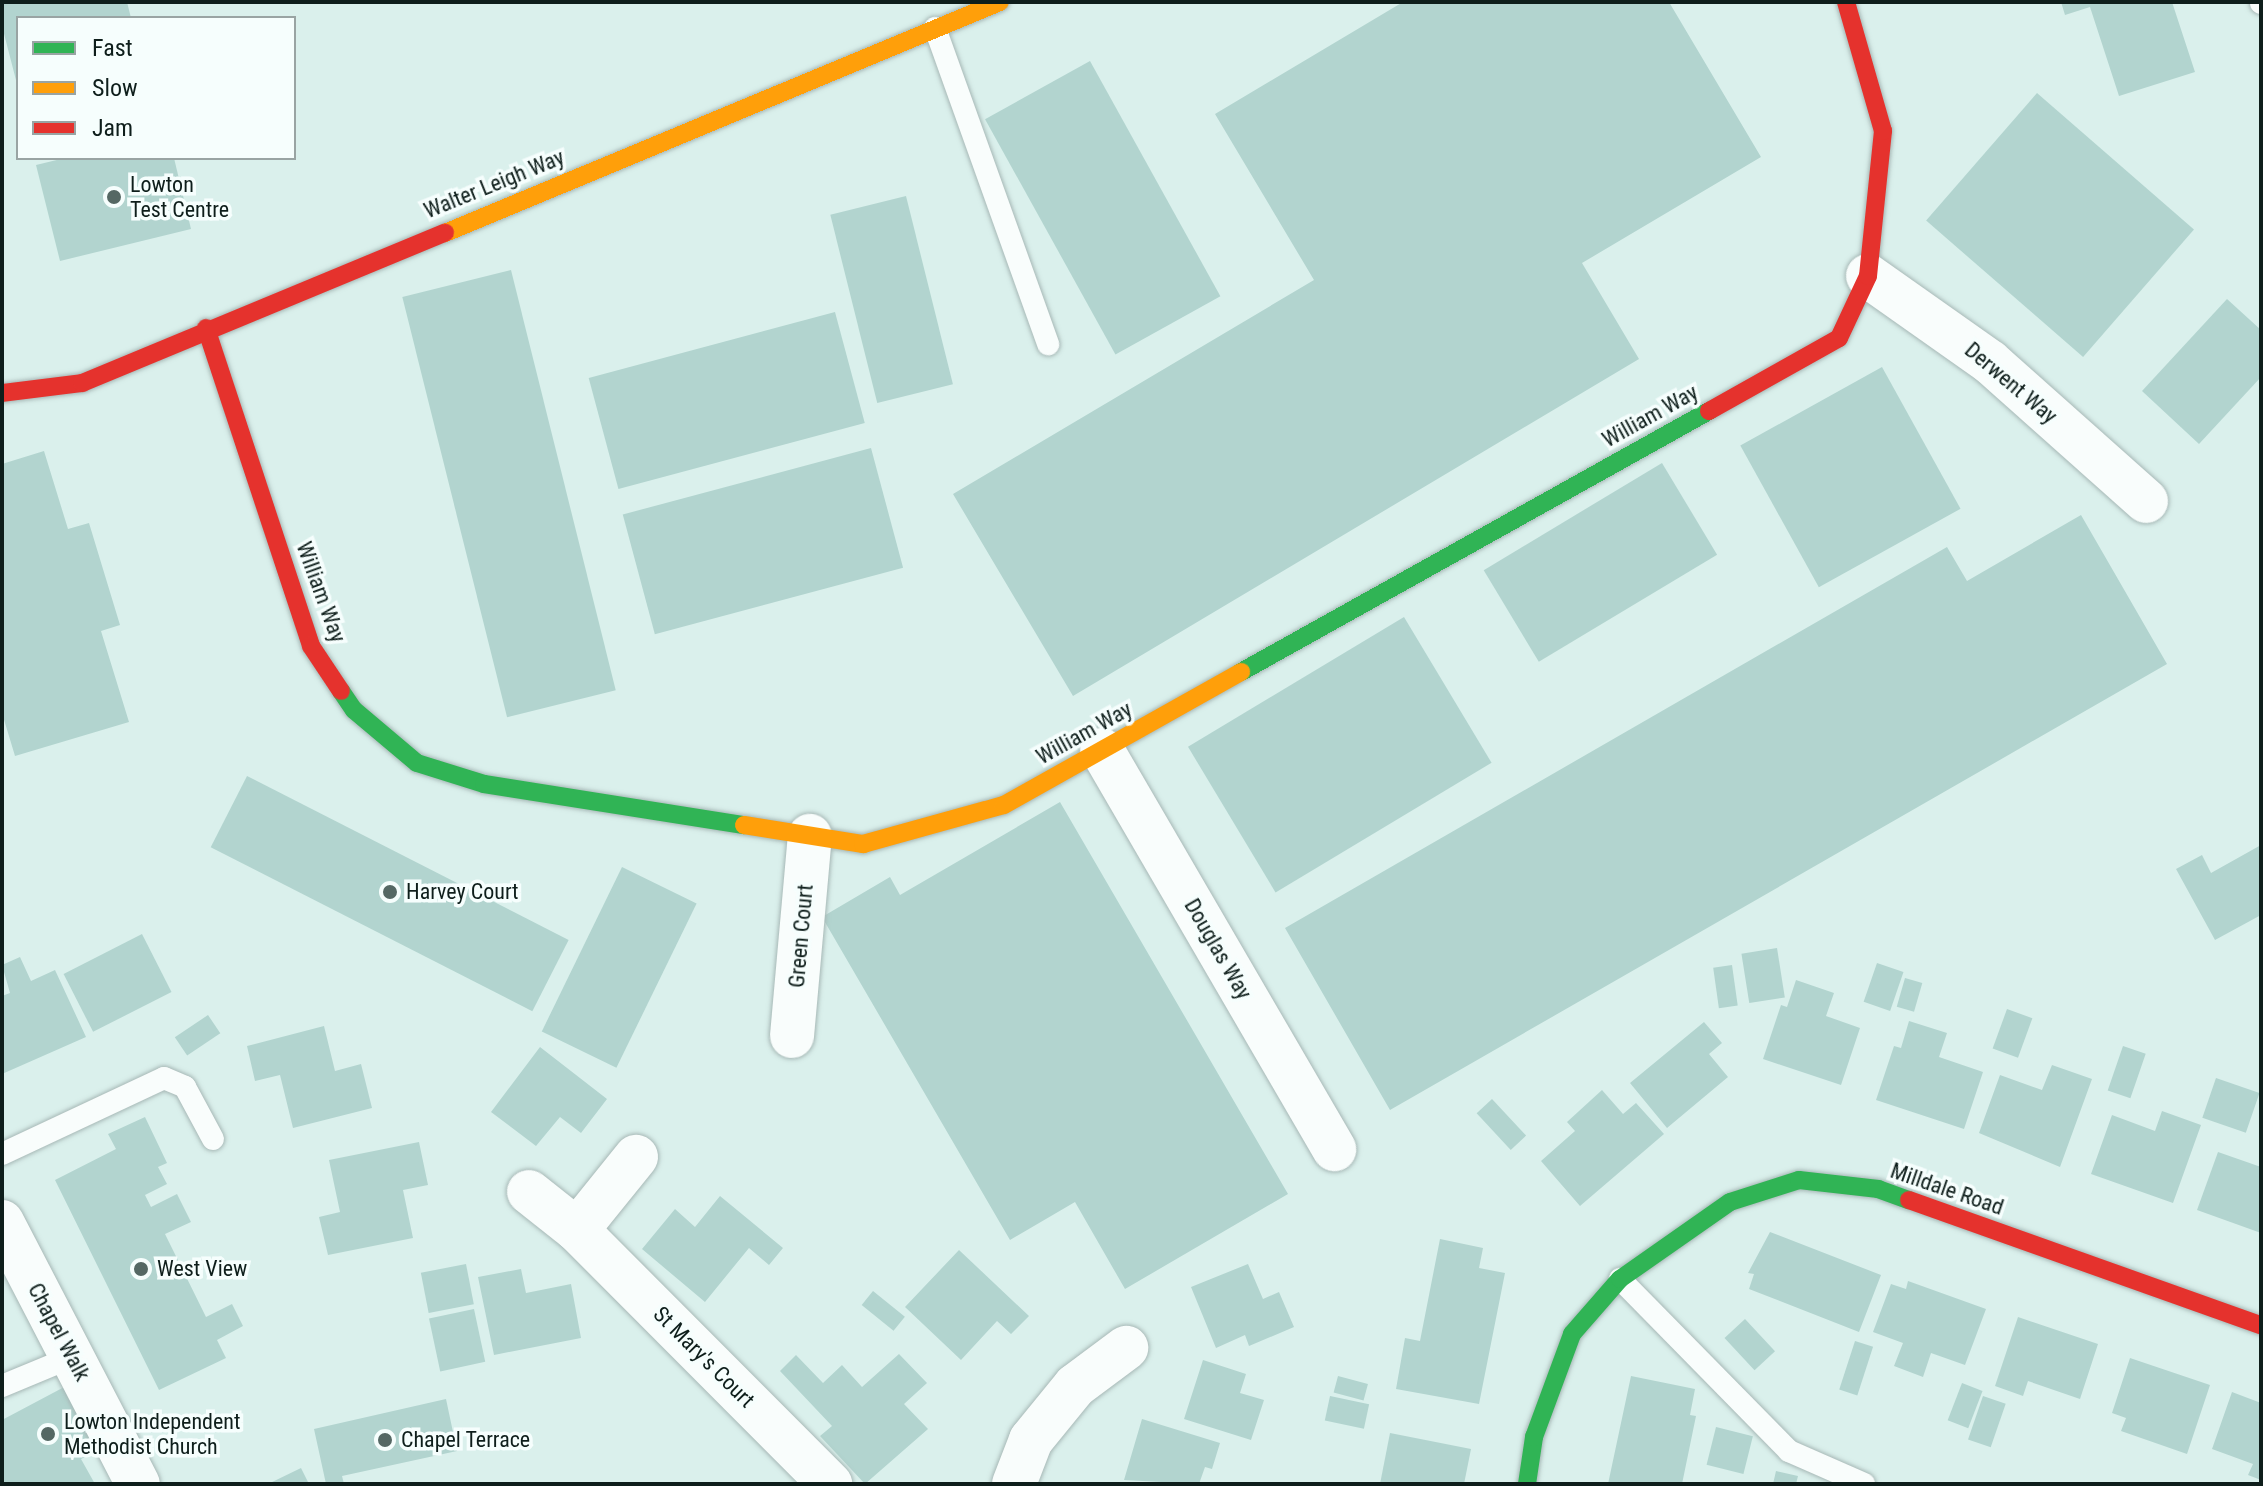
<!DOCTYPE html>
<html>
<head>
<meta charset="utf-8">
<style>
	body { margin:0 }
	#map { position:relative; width:2263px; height:1486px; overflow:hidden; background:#daf0ec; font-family:"Roboto Condensed",sans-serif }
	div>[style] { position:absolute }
	.building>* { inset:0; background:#b2d4cf; transform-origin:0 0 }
	.roads { filter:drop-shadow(0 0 2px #a7b8b6) drop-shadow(0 0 2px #a7b8b6) }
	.lane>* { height:22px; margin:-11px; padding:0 11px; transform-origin:11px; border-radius:11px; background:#f9fdfc }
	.street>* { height:44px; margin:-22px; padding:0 22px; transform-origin:22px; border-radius:22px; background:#f9fdfc }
	.fast>* { height:18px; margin:-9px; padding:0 9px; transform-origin:9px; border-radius:9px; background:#30b455 }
	.slow>* { height:18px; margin:-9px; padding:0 9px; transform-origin:9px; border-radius:9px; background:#ff9f0a }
	.jam>* { height:18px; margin:-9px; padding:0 9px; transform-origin:9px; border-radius:9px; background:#e5322d }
	.dots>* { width:22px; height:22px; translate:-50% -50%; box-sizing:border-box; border:4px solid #f6fefd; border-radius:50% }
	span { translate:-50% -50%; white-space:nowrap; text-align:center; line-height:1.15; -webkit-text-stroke:7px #f6fefd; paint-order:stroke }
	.poi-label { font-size:22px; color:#0e1e1b }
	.left { translate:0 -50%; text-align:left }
	.street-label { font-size:22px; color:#0e1e1b }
	.frame { position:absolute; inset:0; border:4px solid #0e1e1b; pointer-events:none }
	.legend { position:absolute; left:16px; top:16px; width:280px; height:144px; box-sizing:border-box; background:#f6fefd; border:2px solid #99a4a3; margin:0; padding:10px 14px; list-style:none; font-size:24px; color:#0e1e1b }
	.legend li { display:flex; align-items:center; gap:16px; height:40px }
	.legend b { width:40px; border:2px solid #99a4a3 }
</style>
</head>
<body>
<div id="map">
	<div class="building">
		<i style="clip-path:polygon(2px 2px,127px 2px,131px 18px,18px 18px,17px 84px,2px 26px)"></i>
		<i style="clip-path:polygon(1403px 2px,1669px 2px,1761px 157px,1582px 263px,1639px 359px,1073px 696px,953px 494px,1314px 280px,1215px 114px)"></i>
		<i style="clip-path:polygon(2061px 2px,2172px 2px,2195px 72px,2119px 96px,2090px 7px,2065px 15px)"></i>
		<i style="left:1090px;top:61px;width:269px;height:120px;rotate:61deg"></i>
		<i style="left:2037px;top:93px;width:208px;height:169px;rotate:41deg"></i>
		<i style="clip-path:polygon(65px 158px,174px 158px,191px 229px,60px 261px,36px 165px)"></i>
		<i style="left:906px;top:196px;width:194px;height:78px;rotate:76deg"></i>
		<i style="left:511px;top:270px;width:433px;height:112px;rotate:76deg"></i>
		<i style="clip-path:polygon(2227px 299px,2261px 330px,2261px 377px,2199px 444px,2142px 391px)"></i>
		<i style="left:835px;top:312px;width:115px;height:255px;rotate:75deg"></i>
		<i style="left:1882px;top:367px;width:162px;height:162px;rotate:61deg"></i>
		<i style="left:871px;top:448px;width:124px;height:257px;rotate:75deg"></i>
		<i style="clip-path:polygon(44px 451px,68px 529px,89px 523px,120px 625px,101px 631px,129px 722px,15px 756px,2px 713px,2px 464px)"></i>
		<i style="left:1662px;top:463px;width:107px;height:208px;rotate:59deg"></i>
		<i style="clip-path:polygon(2081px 515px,2167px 664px,1390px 1110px,1285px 928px,1947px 547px,1967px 581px)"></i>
		<i style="left:1404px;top:617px;width:170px;height:252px;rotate:59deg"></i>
		<i style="left:247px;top:776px;width:361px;height:80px;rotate:27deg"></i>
		<i style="clip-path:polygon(1060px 802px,1288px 1194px,1125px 1289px,1075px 1202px,1010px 1240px,822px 917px,890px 877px,900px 895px)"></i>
		<i style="clip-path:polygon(2261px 845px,2261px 915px,2215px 940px,2176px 869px,2202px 855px,2211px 873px)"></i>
		<i style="left:622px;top:867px;width:83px;height:183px;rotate:26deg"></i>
		<i style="left:142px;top:934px;width:65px;height:88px;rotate:63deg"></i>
		<i style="left:1777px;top:948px;width:50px;height:36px;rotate:81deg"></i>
		<i style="clip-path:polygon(20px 957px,31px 981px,55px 970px,86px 1037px,2px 1074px,2px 996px,10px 993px,2px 965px)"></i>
		<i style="left:1877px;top:963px;width:28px;height:41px;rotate:19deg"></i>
		<i style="left:1732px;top:965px;width:41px;height:19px;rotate:82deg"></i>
		<i style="left:1905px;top:978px;width:18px;height:30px;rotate:16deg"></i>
		<i style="clip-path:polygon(1796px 980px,1834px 993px,1826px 1016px,1860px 1028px,1841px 1085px,1763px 1059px,1781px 1005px,1787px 1007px)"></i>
		<i style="left:2007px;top:1009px;width:27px;height:42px;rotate:20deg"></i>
		<i style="left:208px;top:1015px;width:22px;height:40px;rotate:56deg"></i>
		<i style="clip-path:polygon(1909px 1021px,1947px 1033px,1939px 1057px,1983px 1072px,1964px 1129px,1876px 1100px,1894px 1046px,1901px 1048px)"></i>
		<i style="clip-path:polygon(1704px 1022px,1722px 1043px,1709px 1054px,1728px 1077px,1667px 1128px,1630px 1083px)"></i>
		<i style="clip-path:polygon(324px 1026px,335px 1071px,361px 1064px,372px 1108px,293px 1128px,280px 1075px,255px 1081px,247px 1046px)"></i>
		<i style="left:2123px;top:1046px;width:24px;height:47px;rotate:19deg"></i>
		<i style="clip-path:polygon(540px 1047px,607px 1099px,581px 1133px,560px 1117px,536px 1146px,491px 1112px)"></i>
		<i style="clip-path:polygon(2052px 1065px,2092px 1079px,2060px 1167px,1979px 1133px,2000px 1075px,2042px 1090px)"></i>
		<i style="left:2216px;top:1078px;width:46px;height:42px;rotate:19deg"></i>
		<i style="clip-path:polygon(1602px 1090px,1623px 1114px,1636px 1103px,1664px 1134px,1580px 1206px,1541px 1161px,1575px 1131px,1567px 1122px)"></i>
		<i style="left:1492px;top:1099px;width:50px;height:21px;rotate:47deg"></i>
		<i style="clip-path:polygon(2162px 1111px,2201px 1125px,2173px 1203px,2091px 1174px,2112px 1115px,2155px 1131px)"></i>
		<i style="clip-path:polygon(145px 1117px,167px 1163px,158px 1167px,167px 1184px,145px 1195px,151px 1207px,177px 1194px,191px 1222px,165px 1234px,206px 1317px,232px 1304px,243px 1326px,217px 1340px,226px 1358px,159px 1390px,55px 1180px,116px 1149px,108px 1134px)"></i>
		<i style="clip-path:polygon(419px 1142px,428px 1185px,403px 1190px,413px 1238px,328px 1255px,319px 1217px,340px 1212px,329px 1160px)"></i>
		<i style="clip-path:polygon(2218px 1152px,2261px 1167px,2261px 1233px,2197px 1210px)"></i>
		<i style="clip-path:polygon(720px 1196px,783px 1248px,769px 1265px,749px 1248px,705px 1302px,642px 1249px,675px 1209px,695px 1227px)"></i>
		<i style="clip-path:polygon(1770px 1232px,1881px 1275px,1859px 1332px,1749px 1289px,1754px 1274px,1748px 1273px)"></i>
		<i style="clip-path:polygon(1440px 1239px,1483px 1248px,1479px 1268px,1505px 1273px,1479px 1404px,1396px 1389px,1405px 1338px,1420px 1341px)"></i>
		<i style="clip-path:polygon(959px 1250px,1029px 1316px,1011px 1334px,997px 1321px,961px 1360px,905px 1307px)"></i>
		<i style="left:466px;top:1264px;width:41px;height:46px;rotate:79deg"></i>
		<i style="clip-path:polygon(1248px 1264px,1263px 1299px,1279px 1292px,1294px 1327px,1249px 1346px,1245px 1335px,1216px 1348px,1191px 1287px)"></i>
		<i style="clip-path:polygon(521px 1269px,526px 1293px,571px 1284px,581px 1338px,494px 1355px,478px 1277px)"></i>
		<i style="clip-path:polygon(1908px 1281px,1986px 1309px,1965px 1365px,1931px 1353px,1923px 1377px,1894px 1366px,1903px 1343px,1873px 1332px,1891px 1284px,1906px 1289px)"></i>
		<i style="left:873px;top:1291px;width:41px;height:18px;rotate:39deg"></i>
		<i style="left:474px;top:1309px;width:54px;height:46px;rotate:78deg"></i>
		<i style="clip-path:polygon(2018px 1317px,2098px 1344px,2080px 1399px,2028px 1381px,2023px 1396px,1995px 1386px)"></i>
		<i style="left:1745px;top:1319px;width:44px;height:28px;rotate:47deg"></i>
		<i style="left:1855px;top:1341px;width:19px;height:51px;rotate:18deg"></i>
		<i style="clip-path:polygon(899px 1354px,927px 1383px,904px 1404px,928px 1429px,865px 1484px,820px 1436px,832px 1426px,780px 1371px,796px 1355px,823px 1383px,842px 1365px,862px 1387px)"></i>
		<i style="clip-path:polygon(2130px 1358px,2210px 1385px,2187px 1454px,2121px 1431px,2126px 1418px,2112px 1413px)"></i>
		<i style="clip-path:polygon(1203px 1360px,1246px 1374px,1240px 1393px,1264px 1400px,1251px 1440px,1184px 1419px)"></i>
		<i style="left:1338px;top:1376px;width:31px;height:17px;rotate:15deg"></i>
		<i style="clip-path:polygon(1631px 1376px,1695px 1389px,1690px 1415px,1696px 1416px,1682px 1484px,1608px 1484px)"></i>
		<i style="left:1962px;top:1383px;width:22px;height:40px;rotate:21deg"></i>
		<i style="clip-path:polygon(68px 1385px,102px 1448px,81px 1459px,95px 1484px,2px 1484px,2px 1420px)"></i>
		<i style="clip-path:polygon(2232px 1392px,2261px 1403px,2261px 1480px,2248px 1475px,2253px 1464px,2212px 1449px)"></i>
		<i style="left:1330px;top:1396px;width:40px;height:25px;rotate:12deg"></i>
		<i style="left:1983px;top:1396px;width:24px;height:46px;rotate:19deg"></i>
		<i style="clip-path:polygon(446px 1399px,457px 1451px,342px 1476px,344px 1484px,326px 1484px,314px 1429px)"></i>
		<i style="clip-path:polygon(1142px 1419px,1220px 1443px,1212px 1469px,1205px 1467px,1199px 1484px,1124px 1480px)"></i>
		<i style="left:1716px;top:1427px;width:38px;height:39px;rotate:14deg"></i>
		<i style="clip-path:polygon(1390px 1433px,1471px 1449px,1464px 1484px,1380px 1484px)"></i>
		<i style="clip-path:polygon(301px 1468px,309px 1484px,268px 1484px)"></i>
		<i style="clip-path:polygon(1776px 1471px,1798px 1476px,1796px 1484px,1773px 1484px)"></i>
	</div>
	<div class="roads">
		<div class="lane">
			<i style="left:2261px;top:2px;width:1px;rotate:90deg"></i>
			<i style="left:935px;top:28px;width:336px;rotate:70.3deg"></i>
			<i style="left:2px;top:1154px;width:179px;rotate:-25.1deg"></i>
			<i style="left:164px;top:1078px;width:23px;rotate:23deg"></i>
			<i style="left:185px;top:1087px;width:59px;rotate:61.7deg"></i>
			<i style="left:1620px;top:1279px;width:241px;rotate:45.5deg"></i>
			<i style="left:1789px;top:1451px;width:82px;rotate:23.7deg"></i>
			<i style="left:2px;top:1386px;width:76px;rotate:-22.5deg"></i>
		</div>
		<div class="street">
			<i style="left:1868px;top:276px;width:149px;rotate:35.2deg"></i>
			<i style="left:1990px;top:362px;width:209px;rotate:41.7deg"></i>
			<i style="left:1102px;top:750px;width:462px;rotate:59.8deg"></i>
			<i style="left:792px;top:1036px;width:201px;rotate:-84.9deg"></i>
			<i style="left:529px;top:1192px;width:61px;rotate:38.4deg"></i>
			<i style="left:577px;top:1230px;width:359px;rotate:45.1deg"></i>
			<i style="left:2px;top:1222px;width:295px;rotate:62.6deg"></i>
			<i style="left:577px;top:1230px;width:94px;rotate:-51.1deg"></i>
			<i style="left:1014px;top:1484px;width:47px;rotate:-68.9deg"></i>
			<i style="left:1031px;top:1440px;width:70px;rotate:-50.8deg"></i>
			<i style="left:1075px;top:1386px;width:64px;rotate:-36.7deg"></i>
		</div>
		<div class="fast">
			<i style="left:1241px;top:672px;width:536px;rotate:-29.15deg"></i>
			<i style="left:341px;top:691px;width:23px;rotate:56deg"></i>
			<i style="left:354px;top:710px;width:82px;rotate:40.1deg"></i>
			<i style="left:417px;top:763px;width:70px;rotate:17.4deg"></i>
			<i style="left:484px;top:784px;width:263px;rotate:9deg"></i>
			<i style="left:1527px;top:1484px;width:48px;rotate:-81.5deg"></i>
			<i style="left:1534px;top:1437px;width:110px;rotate:-69.7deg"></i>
			<i style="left:1572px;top:1334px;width:73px;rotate:-48.9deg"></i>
			<i style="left:1620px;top:1279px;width:134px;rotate:-35deg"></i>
			<i style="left:1730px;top:1202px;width:72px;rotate:-17.7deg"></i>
			<i style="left:1799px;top:1180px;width:80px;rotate:6.5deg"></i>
			<i style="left:1878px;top:1189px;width:33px;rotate:20deg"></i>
		</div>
		<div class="slow">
			<i style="left:445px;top:233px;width:601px;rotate:-22.6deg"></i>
			<i style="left:744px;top:825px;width:121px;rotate:9.1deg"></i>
			<i style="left:863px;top:844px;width:146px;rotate:-15.5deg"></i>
			<i style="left:1004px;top:805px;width:272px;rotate:-29.3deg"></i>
		</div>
		<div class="jam">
			<i style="left:206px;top:328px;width:335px;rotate:71.7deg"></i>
			<i style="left:311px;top:646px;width:54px;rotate:56.3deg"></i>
			<i style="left:2px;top:393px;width:81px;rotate:-7.1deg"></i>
			<i style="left:82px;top:383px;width:393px;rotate:-22.5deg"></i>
			<i style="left:1709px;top:411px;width:149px;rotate:-29.3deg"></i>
			<i style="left:1839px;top:338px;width:68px;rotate:-64.9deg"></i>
			<i style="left:1868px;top:276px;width:146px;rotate:-84.1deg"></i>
			<i style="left:1883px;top:131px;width:134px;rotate:-106deg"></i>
			<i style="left:1909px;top:1200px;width:374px;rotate:19.6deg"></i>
		</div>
	</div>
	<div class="dots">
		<i style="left:114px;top:197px;background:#556864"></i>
		<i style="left:390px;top:892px;background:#556864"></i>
		<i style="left:141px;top:1269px;background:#556864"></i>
		<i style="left:48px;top:1434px;background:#556864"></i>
		<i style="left:385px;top:1440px;background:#556864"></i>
	</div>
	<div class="poi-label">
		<span class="left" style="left:130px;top:197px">Lowton<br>Test Centre</span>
		<span class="left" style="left:406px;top:892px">Harvey Court</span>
		<span class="left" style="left:157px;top:1269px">West View</span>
		<span class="left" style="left:64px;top:1434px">Lowton Independent<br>Methodist Church</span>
		<span class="left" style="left:401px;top:1440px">Chapel Terrace</span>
	</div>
	<div class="street-label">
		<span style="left:494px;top:184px;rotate:-22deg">Walter Leigh Way</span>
		<span style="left:2011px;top:383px;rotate:40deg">Derwent Way</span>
		<span style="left:1650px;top:416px;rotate:-29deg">William Way</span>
		<span style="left:321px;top:592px;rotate:70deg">William Way</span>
		<span style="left:1084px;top:733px;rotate:-29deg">William Way</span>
		<span style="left:801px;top:936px;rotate:-85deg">Green Court</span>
		<span style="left:1218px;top:949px;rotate:60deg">Douglas Way</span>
		<span style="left:1947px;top:1189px;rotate:19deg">Milldale Road</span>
		<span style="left:59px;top:1332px;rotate:62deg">Chapel Walk</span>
		<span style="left:704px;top:1357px;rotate:45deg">St Mary's Court</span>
	</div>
	<div class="frame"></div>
	<ul class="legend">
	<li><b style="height:10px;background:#30b455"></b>Fast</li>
	<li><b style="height:10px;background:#ff9f0a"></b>Slow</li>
	<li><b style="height:10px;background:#e5322d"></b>Jam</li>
	</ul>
</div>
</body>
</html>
